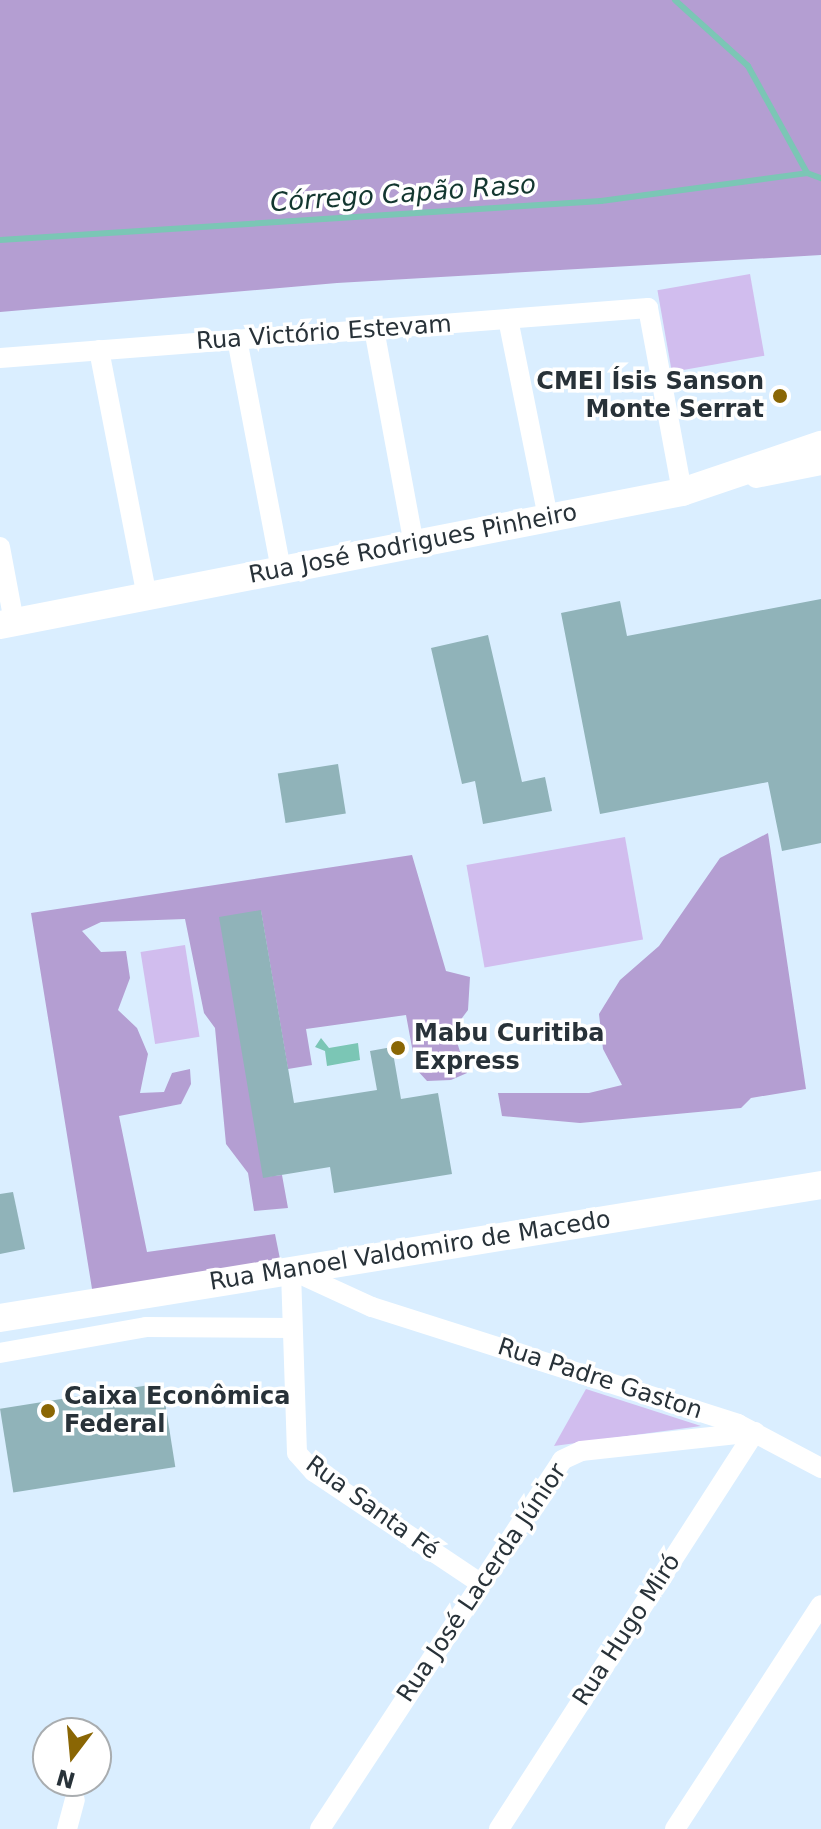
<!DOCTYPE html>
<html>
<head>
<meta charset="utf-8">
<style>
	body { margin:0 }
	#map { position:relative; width:821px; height:1829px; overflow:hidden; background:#daeeff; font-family:"DejaVu Sans",sans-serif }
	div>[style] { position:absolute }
	.green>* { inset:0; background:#d1bdee; transform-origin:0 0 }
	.forest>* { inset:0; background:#b49ed2 }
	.water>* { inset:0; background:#7bc6b5 }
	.stream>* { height:6px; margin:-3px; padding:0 3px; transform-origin:3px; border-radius:3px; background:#7bc6b5 }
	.building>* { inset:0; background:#90b3b9; transform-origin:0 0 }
	.minor>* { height:20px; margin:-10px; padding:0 10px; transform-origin:10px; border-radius:10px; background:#fff }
	.secondary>* { height:28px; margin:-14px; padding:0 14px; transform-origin:14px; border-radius:14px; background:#fff }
	.dots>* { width:22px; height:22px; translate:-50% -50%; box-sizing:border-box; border:4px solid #fff; border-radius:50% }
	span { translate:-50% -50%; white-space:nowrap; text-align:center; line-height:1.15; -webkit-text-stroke:7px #fff; paint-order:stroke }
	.street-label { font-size:24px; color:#283239 }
	.poi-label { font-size:24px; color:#283239; font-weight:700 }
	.right { translate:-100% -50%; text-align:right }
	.left { translate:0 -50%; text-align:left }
	.water-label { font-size:26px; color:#133730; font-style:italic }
	.north { position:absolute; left:32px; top:1717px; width:80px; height:80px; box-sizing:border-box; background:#fff; border:2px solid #a9adb0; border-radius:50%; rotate:196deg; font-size:22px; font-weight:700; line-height:32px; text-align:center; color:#283239 }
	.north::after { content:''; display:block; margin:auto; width:28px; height:36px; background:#8a6604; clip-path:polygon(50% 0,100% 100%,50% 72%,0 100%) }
</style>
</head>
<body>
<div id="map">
	<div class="green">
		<i style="left:750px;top:274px;width:83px;height:94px;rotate:80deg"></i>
		<i style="left:625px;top:837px;width:104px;height:161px;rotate:80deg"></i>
		<i style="left:185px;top:945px;width:93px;height:45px;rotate:81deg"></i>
		<i style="clip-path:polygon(586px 1389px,701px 1426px,554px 1446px)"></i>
	</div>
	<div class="forest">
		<i style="clip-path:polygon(0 0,821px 0,821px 255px,337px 283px,0 312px)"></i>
		<i style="clip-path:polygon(768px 833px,806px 1089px,751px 1098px,741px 1108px,580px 1123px,502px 1116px,498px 1093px,589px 1093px,622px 1085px,603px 1049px,599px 1014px,620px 980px,659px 946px,720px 858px)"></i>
		<i style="clip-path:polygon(412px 855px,446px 971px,470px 977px,468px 1010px,453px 1030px,467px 1073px,451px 1080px,427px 1081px,416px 1069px,406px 1015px,306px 1029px,312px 1065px,288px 1069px,261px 911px,263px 1177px,282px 1175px,288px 1208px,254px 1211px,248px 1173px,226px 1144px,215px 1028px,204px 1013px,185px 919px,101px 922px,82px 931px,101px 952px,126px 951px,130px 978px,118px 1010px,137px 1028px,148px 1054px,140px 1093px,164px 1092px,172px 1073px,190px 1069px,191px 1084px,181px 1104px,119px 1116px,147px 1252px,275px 1234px,281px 1264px,93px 1295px,31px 913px)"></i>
	</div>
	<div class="water">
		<i style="clip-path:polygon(321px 1038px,329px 1048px,358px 1043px,360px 1060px,327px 1066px,325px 1051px,315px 1047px)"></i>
	</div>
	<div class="stream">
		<i style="left:675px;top:0;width:98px;rotate:42.1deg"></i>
		<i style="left:748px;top:66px;width:122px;rotate:61.1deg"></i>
		<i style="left:0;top:240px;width:602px;rotate:-3.71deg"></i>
		<i style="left:601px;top:201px;width:208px;rotate:-7.7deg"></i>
		<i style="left:807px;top:173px;width:15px;rotate:20deg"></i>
	</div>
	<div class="building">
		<i style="clip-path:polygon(821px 599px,821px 843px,782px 851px,768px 782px,600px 814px,561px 613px,620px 601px,627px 636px)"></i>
		<i style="clip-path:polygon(488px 635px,522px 782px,545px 777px,552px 811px,483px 824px,475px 781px,462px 784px,431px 648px)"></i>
		<i style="left:338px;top:764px;width:50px;height:61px;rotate:81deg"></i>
		<i style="clip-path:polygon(261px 910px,294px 1103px,377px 1090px,370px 1051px,392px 1047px,401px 1099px,438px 1093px,452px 1174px,334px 1193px,330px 1167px,263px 1178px,219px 917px)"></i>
		<i style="clip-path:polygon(13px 1192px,25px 1249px,0 1254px,0 1194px)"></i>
		<i style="left:162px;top:1383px;width:85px;height:164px;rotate:81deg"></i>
	</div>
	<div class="minor">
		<i style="left:508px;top:319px;width:203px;rotate:78.6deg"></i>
		<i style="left:374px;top:329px;width:219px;rotate:79.5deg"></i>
		<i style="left:237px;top:339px;width:235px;rotate:79.2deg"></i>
		<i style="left:99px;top:350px;width:251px;rotate:79deg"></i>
		<i style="left:0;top:358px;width:650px;rotate:-4.41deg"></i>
		<i style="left:648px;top:308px;width:187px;rotate:79.5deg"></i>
		<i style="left:682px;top:492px;width:11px;rotate:-10deg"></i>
		<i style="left:756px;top:478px;width:66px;rotate:-11.3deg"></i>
		<i style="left:0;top:547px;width:76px;rotate:79.4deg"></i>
		<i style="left:0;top:1353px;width:148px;rotate:-10.1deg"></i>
		<i style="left:146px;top:1327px;width:146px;rotate:0.4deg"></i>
		<i style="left:480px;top:1583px;width:200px;rotate:-146.2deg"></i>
		<i style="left:314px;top:1472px;width:25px;rotate:-132deg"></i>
		<i style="left:297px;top:1453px;width:183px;rotate:-91.9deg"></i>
		<i style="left:291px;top:1270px;width:89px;rotate:24.6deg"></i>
		<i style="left:372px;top:1307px;width:384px;rotate:17.7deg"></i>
		<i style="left:738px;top:1424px;width:94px;rotate:27.9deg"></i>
		<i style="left:67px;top:1829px;width:30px;rotate:-75deg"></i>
		<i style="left:320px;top:1829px;width:441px;rotate:-56.7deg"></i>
		<i style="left:562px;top:1460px;width:21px;rotate:-25deg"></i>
		<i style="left:581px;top:1451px;width:175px;rotate:-6.2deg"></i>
		<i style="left:499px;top:1829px;width:472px;rotate:-57.2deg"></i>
		<i style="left:675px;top:1829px;width:267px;rotate:-56.9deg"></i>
	</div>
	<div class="secondary">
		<i style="left:0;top:625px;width:695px;rotate:-11.04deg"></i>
		<i style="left:682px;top:492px;width:147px;rotate:-18.7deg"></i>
		<i style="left:0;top:1318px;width:832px;rotate:-9.2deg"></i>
	</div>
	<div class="dots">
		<i style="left:780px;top:396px;background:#8a6604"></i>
		<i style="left:398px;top:1048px;background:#8a6604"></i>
		<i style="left:48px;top:1411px;background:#8a6604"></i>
	</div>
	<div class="street-label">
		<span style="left:324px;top:333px;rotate:-4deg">Rua Victório Estevam</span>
		<span style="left:413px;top:544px;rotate:-11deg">Rua José Rodrigues Pinheiro</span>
		<span style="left:410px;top:1251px;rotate:-9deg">Rua Manoel Valdomiro de Macedo</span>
		<span style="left:600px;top:1379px;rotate:18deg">Rua Padre Gaston</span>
		<span style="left:372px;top:1508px;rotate:36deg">Rua Santa Fé</span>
		<span style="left:482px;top:1583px;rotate:-56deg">Rua José Lacerda Júnior</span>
		<span style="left:627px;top:1630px;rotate:-57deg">Rua Hugo Miró</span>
	</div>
	<div class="poi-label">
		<span class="right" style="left:764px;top:396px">CMEI Ísis Sanson<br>Monte Serrat</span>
		<span class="left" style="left:414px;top:1048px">Mabu Curitiba<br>Express</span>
		<span class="left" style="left:64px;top:1411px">Caixa Econômica<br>Federal</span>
	</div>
	<div class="water-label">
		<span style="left:403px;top:194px;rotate:-4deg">Córrego Capão Raso</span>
	</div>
	<div class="north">N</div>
</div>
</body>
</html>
